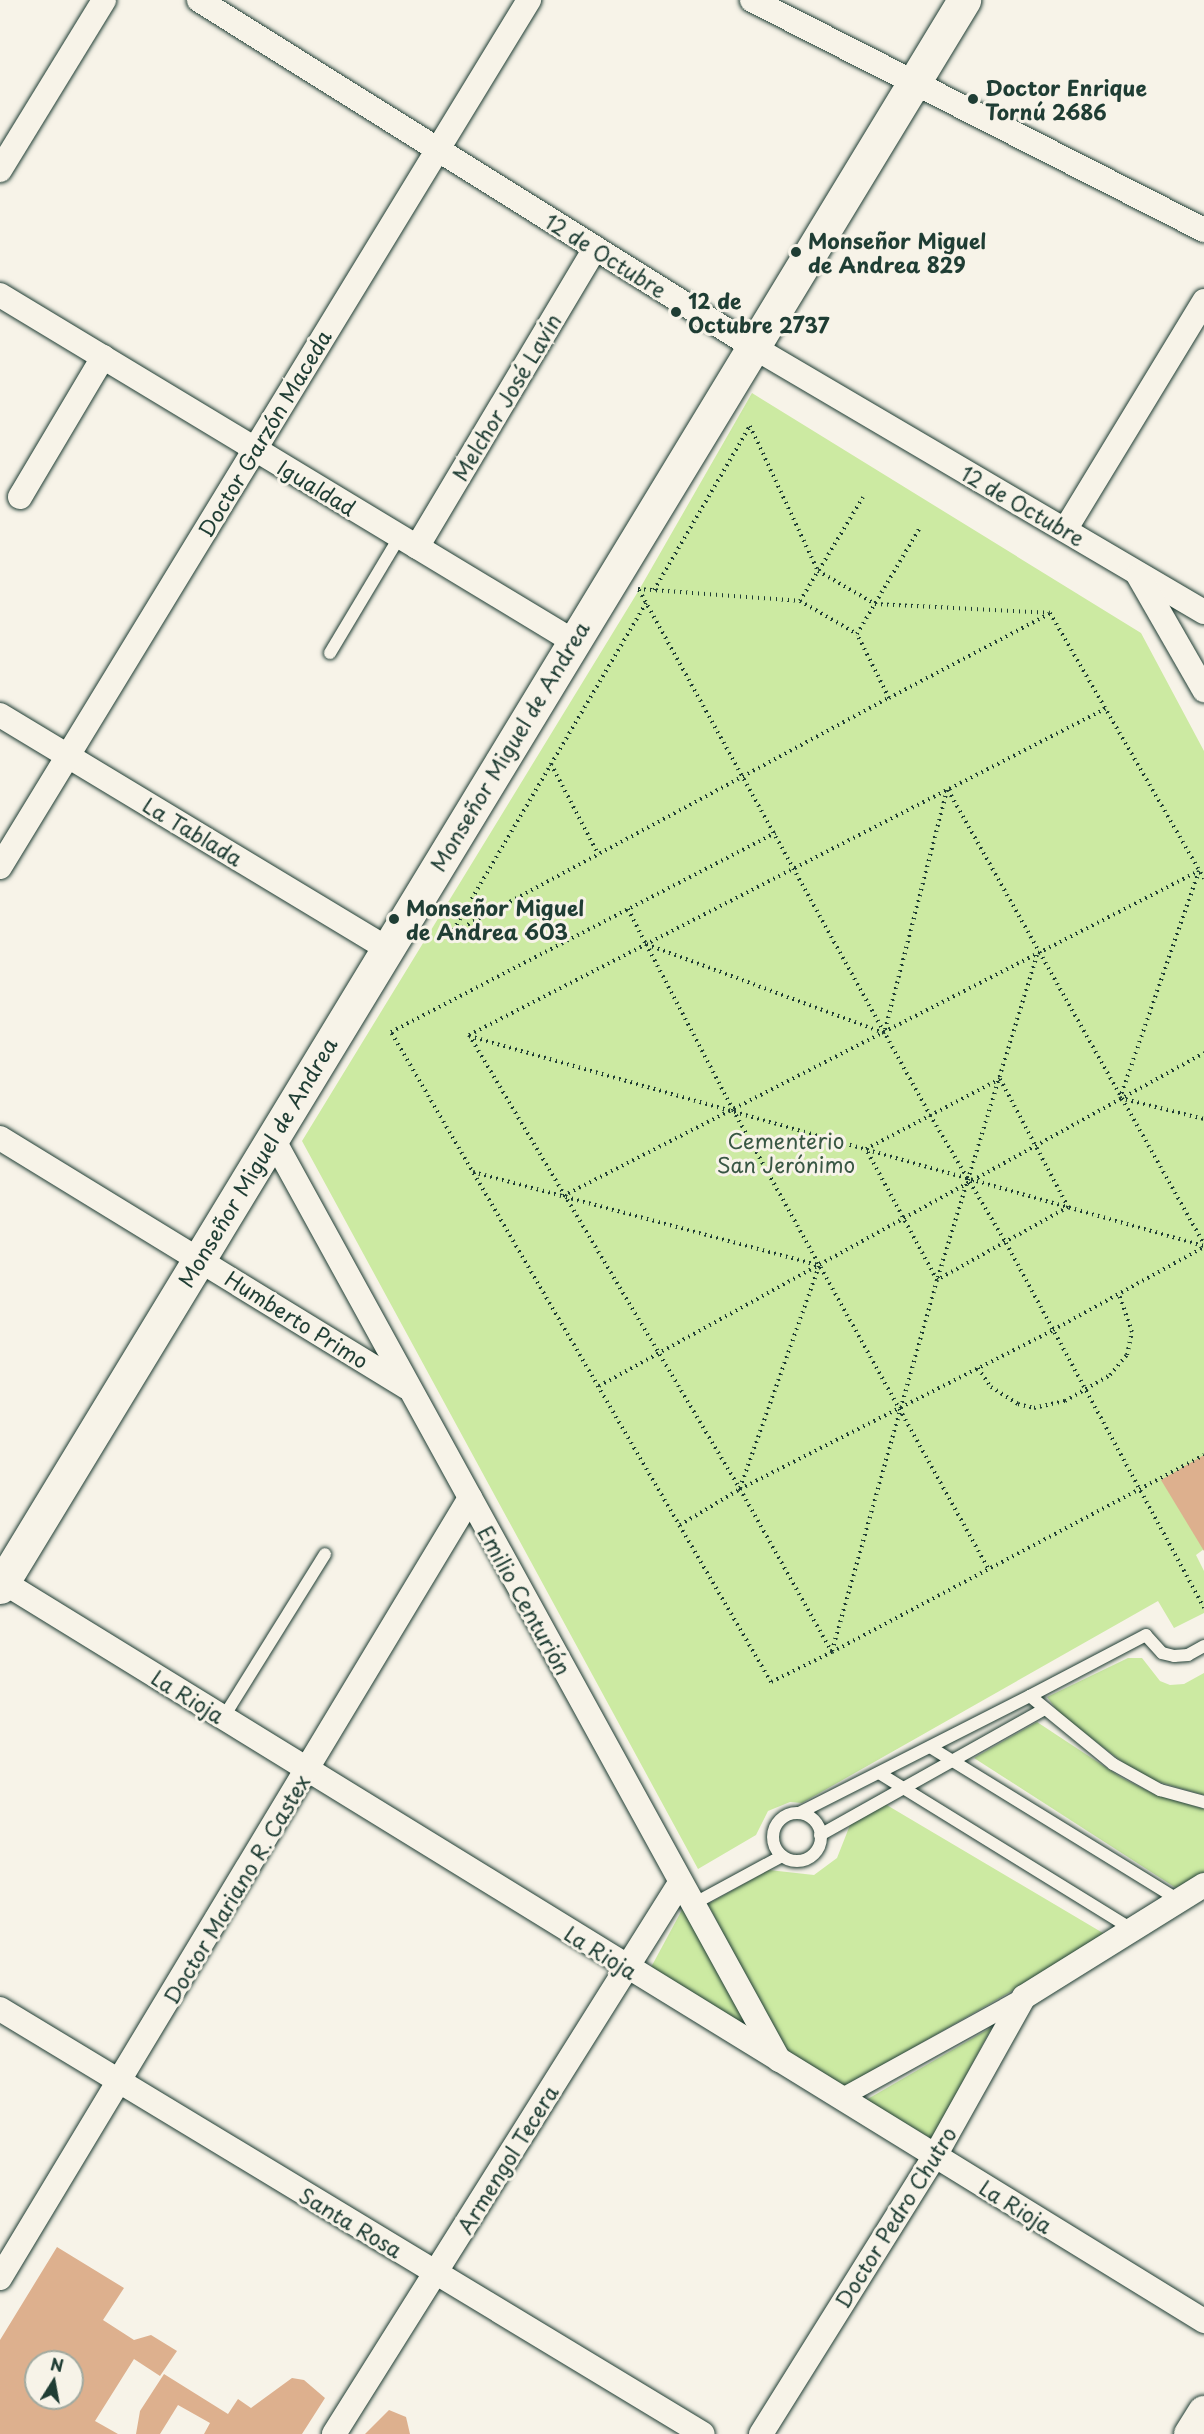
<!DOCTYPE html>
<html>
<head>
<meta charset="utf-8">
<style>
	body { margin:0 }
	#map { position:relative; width:1204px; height:2434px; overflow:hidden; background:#f7f3e8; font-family:"Playpen Sans",sans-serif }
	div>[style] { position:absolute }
	.green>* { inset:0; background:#cceaa2 }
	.building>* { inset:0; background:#ddb08e }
	.path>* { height:4px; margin-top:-2px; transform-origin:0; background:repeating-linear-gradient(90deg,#1f3d34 0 1.5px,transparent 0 6px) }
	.roads { filter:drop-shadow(0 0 2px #1f3d34) drop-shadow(0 0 2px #1f3d34) }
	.service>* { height:12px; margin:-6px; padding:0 6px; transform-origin:6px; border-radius:6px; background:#f7f3e8 }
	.service>.ring { margin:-6px; padding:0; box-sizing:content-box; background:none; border:12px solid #f7f3e8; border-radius:50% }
	.pedestrian>* { height:18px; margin:-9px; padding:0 9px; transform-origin:9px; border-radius:9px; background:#f7f3e8 }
	.minor>* { height:24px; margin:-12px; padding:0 12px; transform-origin:12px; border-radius:12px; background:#f7f3e8 }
	.secondary>* { height:33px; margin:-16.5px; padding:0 16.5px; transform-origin:16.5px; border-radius:16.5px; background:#f7f3e8 }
	.dots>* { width:16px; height:16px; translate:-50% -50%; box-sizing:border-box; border:3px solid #f7f3e8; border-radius:50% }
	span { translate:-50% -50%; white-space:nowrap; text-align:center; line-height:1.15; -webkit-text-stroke:6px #f7f3e8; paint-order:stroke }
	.poi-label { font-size:21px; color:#1f3d34; font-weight:700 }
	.left { translate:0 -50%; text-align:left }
	.street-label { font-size:21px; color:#1f3d34 }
	.park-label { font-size:21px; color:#395744 }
	.north { position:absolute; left:24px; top:2350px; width:60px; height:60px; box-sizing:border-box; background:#f7f3e8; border:2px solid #a1aaa0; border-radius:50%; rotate:11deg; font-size:16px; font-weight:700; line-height:24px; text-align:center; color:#1f3d34 }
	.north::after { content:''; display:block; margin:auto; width:21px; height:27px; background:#1f3d34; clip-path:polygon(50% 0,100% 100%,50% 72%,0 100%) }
</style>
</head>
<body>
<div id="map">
	<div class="green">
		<i style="clip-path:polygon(752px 393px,1141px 633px,1204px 751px,1204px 1549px,1196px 1555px,1204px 1571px,1204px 1613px,1174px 1628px,1158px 1601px,802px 1803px,790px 1802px,768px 1811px,756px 1835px,698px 1869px,302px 1141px,639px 590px)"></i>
		<i style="clip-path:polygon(1128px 1658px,1142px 1658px,1160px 1681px,1170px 1685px,1184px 1684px,1204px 1673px,1204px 1795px,1152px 1780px,1125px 1764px,1060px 1714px,1047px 1697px)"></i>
		<i style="clip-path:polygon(1037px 1722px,1122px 1778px,1156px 1795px,1204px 1809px,1204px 1872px,1176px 1888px,974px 1758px)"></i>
		<i style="clip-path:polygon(885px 1804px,1108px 1936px,841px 2089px,786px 2056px,708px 1904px,769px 1870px,814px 1875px,837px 1858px,850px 1825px)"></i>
		<i style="clip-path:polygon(683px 1908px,756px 2036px,649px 1971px)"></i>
		<i style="clip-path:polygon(992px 2027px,932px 2139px,866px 2100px)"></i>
	</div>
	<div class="building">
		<i style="clip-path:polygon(1204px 1455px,1204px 1551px,1161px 1480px)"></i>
		<i style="clip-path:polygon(evenodd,57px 2247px,124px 2288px,103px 2320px,134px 2340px,151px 2335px,177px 2351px,160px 2376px,134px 2359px,95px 2421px,118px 2434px,0 2434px,0 2340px,57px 2247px,36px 2362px,72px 2362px,72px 2398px,36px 2398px,36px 2362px)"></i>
		<i style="clip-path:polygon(164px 2374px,228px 2414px,238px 2399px,251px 2408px,292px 2378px,304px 2380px,325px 2398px,302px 2434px,204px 2434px,210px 2423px,178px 2405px,160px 2434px,136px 2434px,140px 2411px)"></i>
		<i style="clip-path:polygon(389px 2410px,406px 2417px,410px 2434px,365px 2434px)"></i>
	</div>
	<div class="path">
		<i style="left:819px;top:570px;width:85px;rotate:-58.9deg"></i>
		<i style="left:638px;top:589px;width:162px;rotate:4.2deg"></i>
		<i style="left:800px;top:601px;width:35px;rotate:-59deg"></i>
		<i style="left:818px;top:571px;width:66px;rotate:30.1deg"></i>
		<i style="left:875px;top:604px;width:175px;rotate:2.9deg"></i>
		<i style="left:639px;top:590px;width:600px;rotate:61deg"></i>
		<i style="left:930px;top:1115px;width:149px;rotate:59.3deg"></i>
		<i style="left:1006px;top:1243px;width:415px;rotate:61.5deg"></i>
		<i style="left:654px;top:590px;width:190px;rotate:-59.7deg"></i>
		<i style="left:750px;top:426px;width:160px;rotate:64.9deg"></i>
		<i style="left:800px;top:601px;width:66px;rotate:30.1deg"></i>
		<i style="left:646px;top:603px;width:383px;rotate:120.5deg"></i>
		<i style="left:452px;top:933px;width:496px;rotate:-28.3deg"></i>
		<i style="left:889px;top:698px;width:72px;rotate:-116.6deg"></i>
		<i style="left:857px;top:634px;width:122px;rotate:-59.4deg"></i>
		<i style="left:1050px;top:613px;width:307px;rotate:59.9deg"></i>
		<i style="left:889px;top:698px;width:181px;rotate:-27.7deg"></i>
		<i style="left:551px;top:764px;width:102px;rotate:62.4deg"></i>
		<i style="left:947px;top:790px;width:251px;rotate:104.5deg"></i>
		<i style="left:884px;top:1033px;width:254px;rotate:-159.5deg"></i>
		<i style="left:646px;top:944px;width:187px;rotate:62.3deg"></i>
		<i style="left:733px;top:1110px;width:526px;rotate:60.9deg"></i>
		<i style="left:948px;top:790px;width:521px;rotate:60.58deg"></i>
		<i style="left:1199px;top:871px;width:240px;rotate:109.2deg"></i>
		<i style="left:1120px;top:1098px;width:87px;rotate:14deg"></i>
		<i style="left:628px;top:909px;width:39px;rotate:63deg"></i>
		<i style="left:1037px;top:955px;width:340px;rotate:107.1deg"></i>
		<i style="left:937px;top:1280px;width:387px;rotate:105.8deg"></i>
		<i style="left:832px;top:1652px;width:421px;rotate:-27.9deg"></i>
		<i style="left:469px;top:1035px;width:529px;rotate:59.17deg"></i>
		<i style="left:740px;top:1489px;width:187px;rotate:60.6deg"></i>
		<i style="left:832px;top:1652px;width:68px;rotate:153.8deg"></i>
		<i style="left:771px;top:1682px;width:753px;rotate:-120.31deg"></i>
		<i style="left:391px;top:1032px;width:433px;rotate:-27.4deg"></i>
		<i style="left:469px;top:1035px;width:715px;rotate:-27.14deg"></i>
		<i style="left:469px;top:1036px;width:764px;rotate:15.95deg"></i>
		<i style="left:1000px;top:1079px;width:145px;rotate:62deg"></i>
		<i style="left:1068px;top:1207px;width:150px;rotate:150.9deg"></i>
		<i style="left:937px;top:1280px;width:149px;rotate:-118.5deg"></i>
		<i style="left:866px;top:1149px;width:151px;rotate:-27.6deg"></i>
		<i style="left:473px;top:1172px;width:357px;rotate:15.1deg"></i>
		<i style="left:563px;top:1196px;width:714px;rotate:-27.07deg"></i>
		<i style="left:978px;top:1368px;width:23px;rotate:56deg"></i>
		<i style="left:991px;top:1387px;width:32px;rotate:32deg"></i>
		<i style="left:1018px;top:1404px;width:16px;rotate:14deg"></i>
		<i style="left:1034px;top:1408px;width:32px;rotate:-13deg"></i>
		<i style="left:1065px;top:1401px;width:52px;rotate:-30deg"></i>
		<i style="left:1110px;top:1375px;width:26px;rotate:-50deg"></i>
		<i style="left:1127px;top:1355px;width:24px;rotate:-78deg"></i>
		<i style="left:1132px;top:1332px;width:39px;rotate:-109deg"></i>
		<i style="left:599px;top:1386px;width:691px;rotate:-28.83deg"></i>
		<i style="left:740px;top:1488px;width:236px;rotate:-70.4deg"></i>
		<i style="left:680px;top:1525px;width:70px;rotate:-31deg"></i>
		<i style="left:740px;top:1489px;width:351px;rotate:-26.9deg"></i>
		<i style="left:1053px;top:1330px;width:172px;rotate:-28.8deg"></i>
	</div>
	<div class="roads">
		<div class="service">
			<i style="left:330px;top:653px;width:136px;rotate:-59.1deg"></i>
			<i style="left:1204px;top:1646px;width:18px;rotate:151deg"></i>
			<i style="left:1188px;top:1655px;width:14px;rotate:176deg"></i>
			<i style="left:1174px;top:1656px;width:12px;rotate:-166deg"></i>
			<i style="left:1162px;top:1653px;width:24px;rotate:-132deg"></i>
			<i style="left:1146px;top:1635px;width:131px;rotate:152.3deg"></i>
			<i style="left:1030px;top:1696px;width:107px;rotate:39.3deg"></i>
			<i style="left:1113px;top:1764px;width:54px;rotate:29deg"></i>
			<i style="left:1160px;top:1790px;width:46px;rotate:15.3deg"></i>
			<i style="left:223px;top:1718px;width:193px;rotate:-58.1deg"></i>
			<i style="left:930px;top:1747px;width:292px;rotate:31.6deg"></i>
			<i style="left:879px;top:1773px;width:295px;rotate:31.7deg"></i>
			<i style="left:799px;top:1813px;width:259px;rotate:-26.9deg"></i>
			<i class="ring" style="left:773px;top:1813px;width:36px;height:36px"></i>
			<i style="left:820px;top:1835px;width:256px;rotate:-29.3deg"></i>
			<i style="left:695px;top:1903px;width:99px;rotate:-28.4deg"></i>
		</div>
		<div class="pedestrian">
			<i style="left:841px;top:2098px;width:209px;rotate:-28.9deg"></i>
		</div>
		<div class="minor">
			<i style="left:199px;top:0;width:656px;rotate:32.04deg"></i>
			<i style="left:755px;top:348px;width:521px;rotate:30.45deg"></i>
			<i style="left:752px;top:0;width:507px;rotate:26.97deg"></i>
			<i style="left:0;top:170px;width:199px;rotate:-58.5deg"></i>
			<i style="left:0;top:295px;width:669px;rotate:31.13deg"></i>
			<i style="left:20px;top:497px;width:163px;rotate:-59.3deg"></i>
			<i style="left:1065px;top:530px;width:268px;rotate:-58.7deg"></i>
			<i style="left:417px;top:547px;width:348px;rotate:-59.2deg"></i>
			<i style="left:1138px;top:575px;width:133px;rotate:60.1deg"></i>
			<i style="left:0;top:715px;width:452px;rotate:31.1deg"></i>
			<i style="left:0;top:867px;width:1016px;rotate:-58.61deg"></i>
			<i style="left:272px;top:1137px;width:1053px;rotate:61.22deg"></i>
			<i style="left:0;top:1138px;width:477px;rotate:31.5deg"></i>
			<i style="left:0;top:1580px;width:1414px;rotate:31.61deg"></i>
			<i style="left:0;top:2009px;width:821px;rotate:31.16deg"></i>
			<i style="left:0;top:2278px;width:911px;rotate:-58.93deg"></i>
			<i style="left:334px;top:2434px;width:651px;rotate:-57.87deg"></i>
			<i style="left:761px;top:2434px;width:328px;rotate:-58deg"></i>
			<i style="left:935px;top:2156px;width:182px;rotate:-60.8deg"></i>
			<i style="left:1024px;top:1997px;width:212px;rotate:-31.9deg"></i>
		</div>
		<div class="secondary">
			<i style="left:0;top:1587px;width:1857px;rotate:-58.72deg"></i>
			<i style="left:1190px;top:2434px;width:26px;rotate:-58deg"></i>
		</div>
	</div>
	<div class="dots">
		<i style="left:973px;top:99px;background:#1f3d34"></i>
		<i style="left:796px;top:252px;background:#1f3d34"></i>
		<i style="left:676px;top:312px;background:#1f3d34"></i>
		<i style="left:394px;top:919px;background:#1f3d34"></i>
	</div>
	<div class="poi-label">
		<span class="left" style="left:985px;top:99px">Doctor Enrique<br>Tornú 2686</span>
		<span class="left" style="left:808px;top:252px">Monseñor Miguel<br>de Andrea 829</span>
		<span class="left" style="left:688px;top:312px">12 de<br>Octubre 2737</span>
		<span class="left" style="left:406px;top:919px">Monseñor Miguel<br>de Andrea 603</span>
	</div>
	<div class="street-label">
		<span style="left:606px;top:255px;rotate:32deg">12 de Octubre</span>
		<span style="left:506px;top:397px;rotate:-59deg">Melchor José Lavín</span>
		<span style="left:264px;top:433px;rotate:-59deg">Doctor Garzón Maceda</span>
		<span style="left:317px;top:487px;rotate:31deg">Igualdad</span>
		<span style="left:1023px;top:505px;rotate:30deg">12 de Octubre</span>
		<span style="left:509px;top:746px;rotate:-59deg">Monseñor Miguel de Andrea</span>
		<span style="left:193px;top:831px;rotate:31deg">La Tablada</span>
		<span style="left:257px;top:1162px;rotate:-59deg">Monseñor Miguel de Andrea</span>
		<span style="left:297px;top:1319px;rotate:32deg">Humberto Primo</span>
		<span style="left:525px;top:1600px;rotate:61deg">Emilio Centurión</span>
		<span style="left:188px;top:1696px;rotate:32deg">La Rioja</span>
		<span style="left:236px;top:1889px;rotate:-59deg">Doctor Mariano R. Castex</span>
		<span style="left:601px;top:1952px;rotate:32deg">La Rioja</span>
		<span style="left:507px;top:2159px;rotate:-58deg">Armengol Tecera</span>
		<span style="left:1016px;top:2206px;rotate:32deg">La Rioja</span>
		<span style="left:895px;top:2217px;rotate:-58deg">Doctor Pedro Chutro</span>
		<span style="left:351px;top:2222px;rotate:31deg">Santa Rosa</span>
	</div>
	<div class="park-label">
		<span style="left:786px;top:1152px">Cementerio<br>San Jerónimo</span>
	</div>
	<div class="north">N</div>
</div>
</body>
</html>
